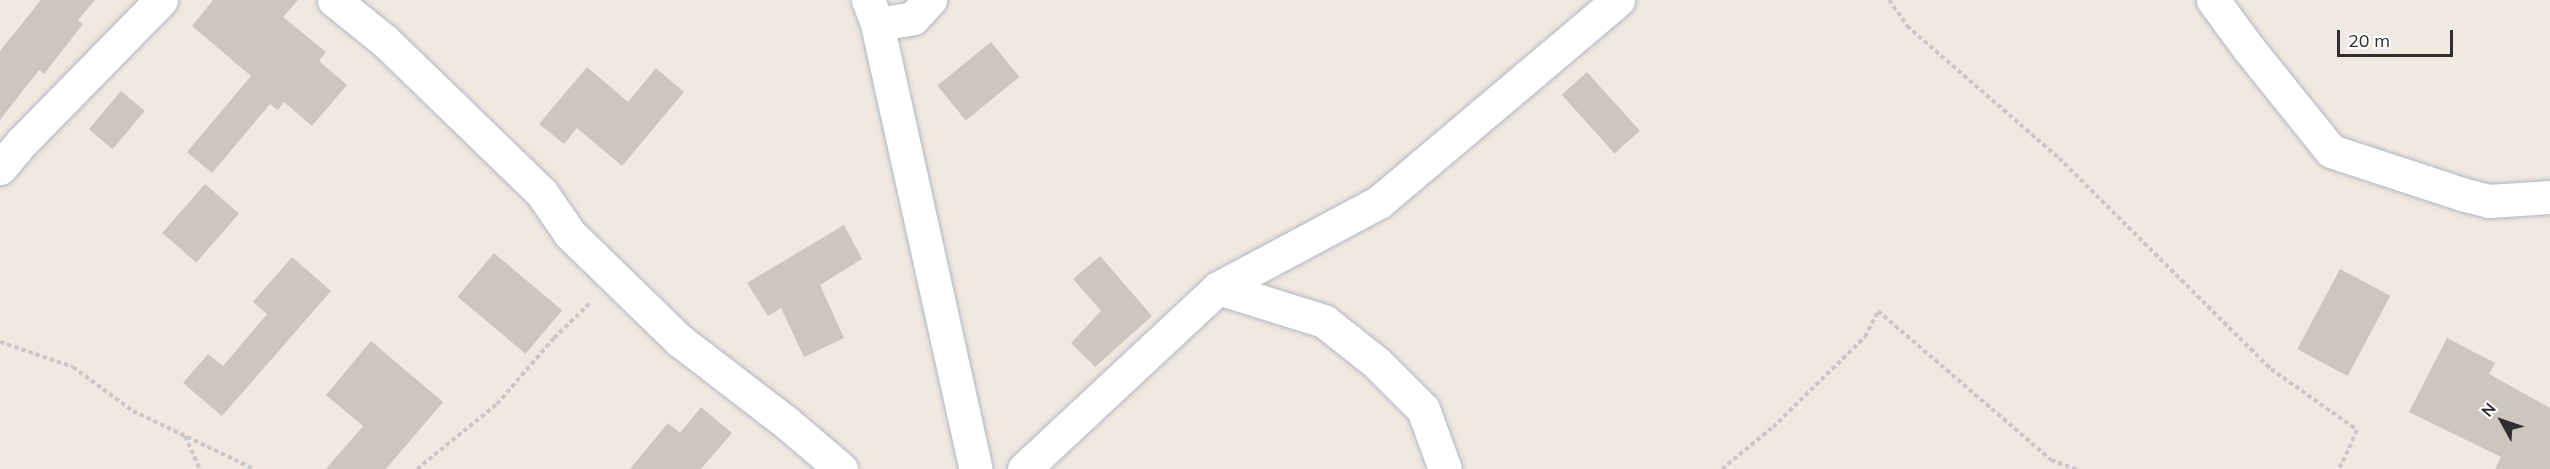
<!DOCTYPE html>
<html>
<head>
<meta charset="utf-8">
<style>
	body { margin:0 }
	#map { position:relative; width:2550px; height:469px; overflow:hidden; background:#efe9e1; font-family:Mulish,sans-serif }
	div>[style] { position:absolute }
	.building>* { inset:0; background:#cbc7bf; transform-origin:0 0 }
	.path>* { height:4px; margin-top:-2px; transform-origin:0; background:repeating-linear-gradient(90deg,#c9c9c9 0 4.5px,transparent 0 7.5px) }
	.roads { filter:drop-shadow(0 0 2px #b4b7c1) drop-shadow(0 0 2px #b4b7c1) }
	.street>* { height:33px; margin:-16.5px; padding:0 16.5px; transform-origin:16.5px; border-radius:16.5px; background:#fff }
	span { translate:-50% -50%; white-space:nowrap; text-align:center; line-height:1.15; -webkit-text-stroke:4.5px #fff; paint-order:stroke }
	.north { position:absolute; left:2472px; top:391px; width:60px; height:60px; -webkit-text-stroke:4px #fff; paint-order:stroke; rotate:310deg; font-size:16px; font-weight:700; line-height:24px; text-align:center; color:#2e2e2e }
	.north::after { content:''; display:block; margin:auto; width:21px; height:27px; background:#2e2e2e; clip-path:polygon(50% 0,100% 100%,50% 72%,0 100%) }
	.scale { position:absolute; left:2337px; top:30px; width:116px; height:27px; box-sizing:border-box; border:3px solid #2e2e2e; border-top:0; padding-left:8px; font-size:18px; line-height:21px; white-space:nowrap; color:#2e2e2e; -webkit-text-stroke:4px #fff; paint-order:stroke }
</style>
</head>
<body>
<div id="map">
	<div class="building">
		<i style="clip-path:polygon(41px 0,95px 0,78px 20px,83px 24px,44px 74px,39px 70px,0 120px,0 51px)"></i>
		<i style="clip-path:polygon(213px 0,298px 0,283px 17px,326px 52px,319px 61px,347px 85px,312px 126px,284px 102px,278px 110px,270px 104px,212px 173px,187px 152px,251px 76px,192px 26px)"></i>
		<i style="left:991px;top:42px;width:45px;height:69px;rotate:51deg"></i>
		<i style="clip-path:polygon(587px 67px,628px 102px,656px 68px,684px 92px,622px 166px,577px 128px,564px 144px,539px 124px)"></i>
		<i style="left:1587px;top:72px;width:79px;height:34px;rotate:48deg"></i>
		<i style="left:121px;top:91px;width:31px;height:50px;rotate:40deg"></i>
		<i style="left:205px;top:184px;width:45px;height:65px;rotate:41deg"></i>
		<i style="clip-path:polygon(844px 225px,862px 259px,820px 285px,844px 338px,804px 357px,781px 308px,768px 316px,747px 283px)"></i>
		<i style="left:494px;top:253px;width:89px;height:57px;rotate:40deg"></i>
		<i style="clip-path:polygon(1100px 256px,1152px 316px,1095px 367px,1071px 343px,1101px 311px,1073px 279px)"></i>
		<i style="clip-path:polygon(292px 257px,331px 291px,222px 416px,183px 383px,208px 354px,223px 366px,267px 314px,253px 302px)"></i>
		<i style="left:2340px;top:269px;width:57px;height:91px;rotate:28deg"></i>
		<i style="clip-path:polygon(2447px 338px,2495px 363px,2489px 374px,2550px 408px,2550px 469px,2495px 469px,2501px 457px,2409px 412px)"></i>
		<i style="clip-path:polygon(371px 341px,443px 402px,386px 469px,326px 469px,363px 426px,326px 395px)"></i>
		<i style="clip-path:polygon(701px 407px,732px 433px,701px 469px,630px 469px,668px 423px,680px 433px)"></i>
	</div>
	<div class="path">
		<i style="left:1889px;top:0;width:32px;rotate:55deg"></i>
		<i style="left:1907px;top:26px;width:201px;rotate:41deg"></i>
		<i style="left:2059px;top:158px;width:299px;rotate:44.9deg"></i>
		<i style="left:2271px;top:369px;width:105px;rotate:35.3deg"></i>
		<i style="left:2357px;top:430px;width:37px;rotate:114deg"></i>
		<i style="left:2342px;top:464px;width:7px;rotate:135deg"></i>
		<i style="left:0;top:342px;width:77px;rotate:18.9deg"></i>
		<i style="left:73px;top:367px;width:74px;rotate:36.3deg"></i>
		<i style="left:133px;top:411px;width:134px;rotate:25.6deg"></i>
		<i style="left:185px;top:436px;width:36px;rotate:66deg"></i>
		<i style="left:417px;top:469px;width:103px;rotate:-39.1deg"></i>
		<i style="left:497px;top:404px;width:87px;rotate:-49.2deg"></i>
		<i style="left:554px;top:338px;width:49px;rotate:-44.2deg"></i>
		<i style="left:1722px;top:469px;width:66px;rotate:-39.5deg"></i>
		<i style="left:1773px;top:427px;width:129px;rotate:-44.4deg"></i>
		<i style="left:1865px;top:337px;width:29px;rotate:-63deg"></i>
		<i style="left:1878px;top:311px;width:228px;rotate:40.7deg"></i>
		<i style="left:2051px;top:460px;width:27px;rotate:20deg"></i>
	</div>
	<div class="roads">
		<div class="street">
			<i style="left:334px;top:0;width:65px;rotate:38.8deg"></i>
			<i style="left:385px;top:41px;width:217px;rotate:44.1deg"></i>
			<i style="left:541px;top:192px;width:51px;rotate:55.4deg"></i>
			<i style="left:570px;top:234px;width:152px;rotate:44.2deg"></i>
			<i style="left:679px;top:340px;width:136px;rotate:37.5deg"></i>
			<i style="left:787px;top:423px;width:71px;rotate:40.4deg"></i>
			<i style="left:868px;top:0;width:26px;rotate:69deg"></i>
			<i style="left:877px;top:24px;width:456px;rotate:77.5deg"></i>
			<i style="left:2213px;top:0;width:61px;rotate:53.7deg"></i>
			<i style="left:2249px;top:49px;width:131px;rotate:51.2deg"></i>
			<i style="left:2331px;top:151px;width:141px;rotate:18.2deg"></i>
			<i style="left:2465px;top:195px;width:25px;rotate:14deg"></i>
			<i style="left:2489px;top:201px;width:61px;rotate:-3.8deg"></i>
			<i style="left:877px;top:24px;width:36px;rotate:-9deg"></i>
			<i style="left:913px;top:18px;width:25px;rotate:-47deg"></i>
			<i style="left:0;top:168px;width:35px;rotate:-50deg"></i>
			<i style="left:23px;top:141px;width:197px;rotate:-45.6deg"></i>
			<i style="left:1218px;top:288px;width:111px;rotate:17.3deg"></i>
			<i style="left:1324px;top:321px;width:68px;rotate:38.4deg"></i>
			<i style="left:1377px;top:363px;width:65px;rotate:45deg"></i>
			<i style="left:1423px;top:409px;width:64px;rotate:69.9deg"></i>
			<i style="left:1024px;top:469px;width:265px;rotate:-43deg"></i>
			<i style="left:1218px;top:288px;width:183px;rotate:-28.1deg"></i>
			<i style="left:1379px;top:202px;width:313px;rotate:-40.2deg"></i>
		</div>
	</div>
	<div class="north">N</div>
	<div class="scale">20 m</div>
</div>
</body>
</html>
